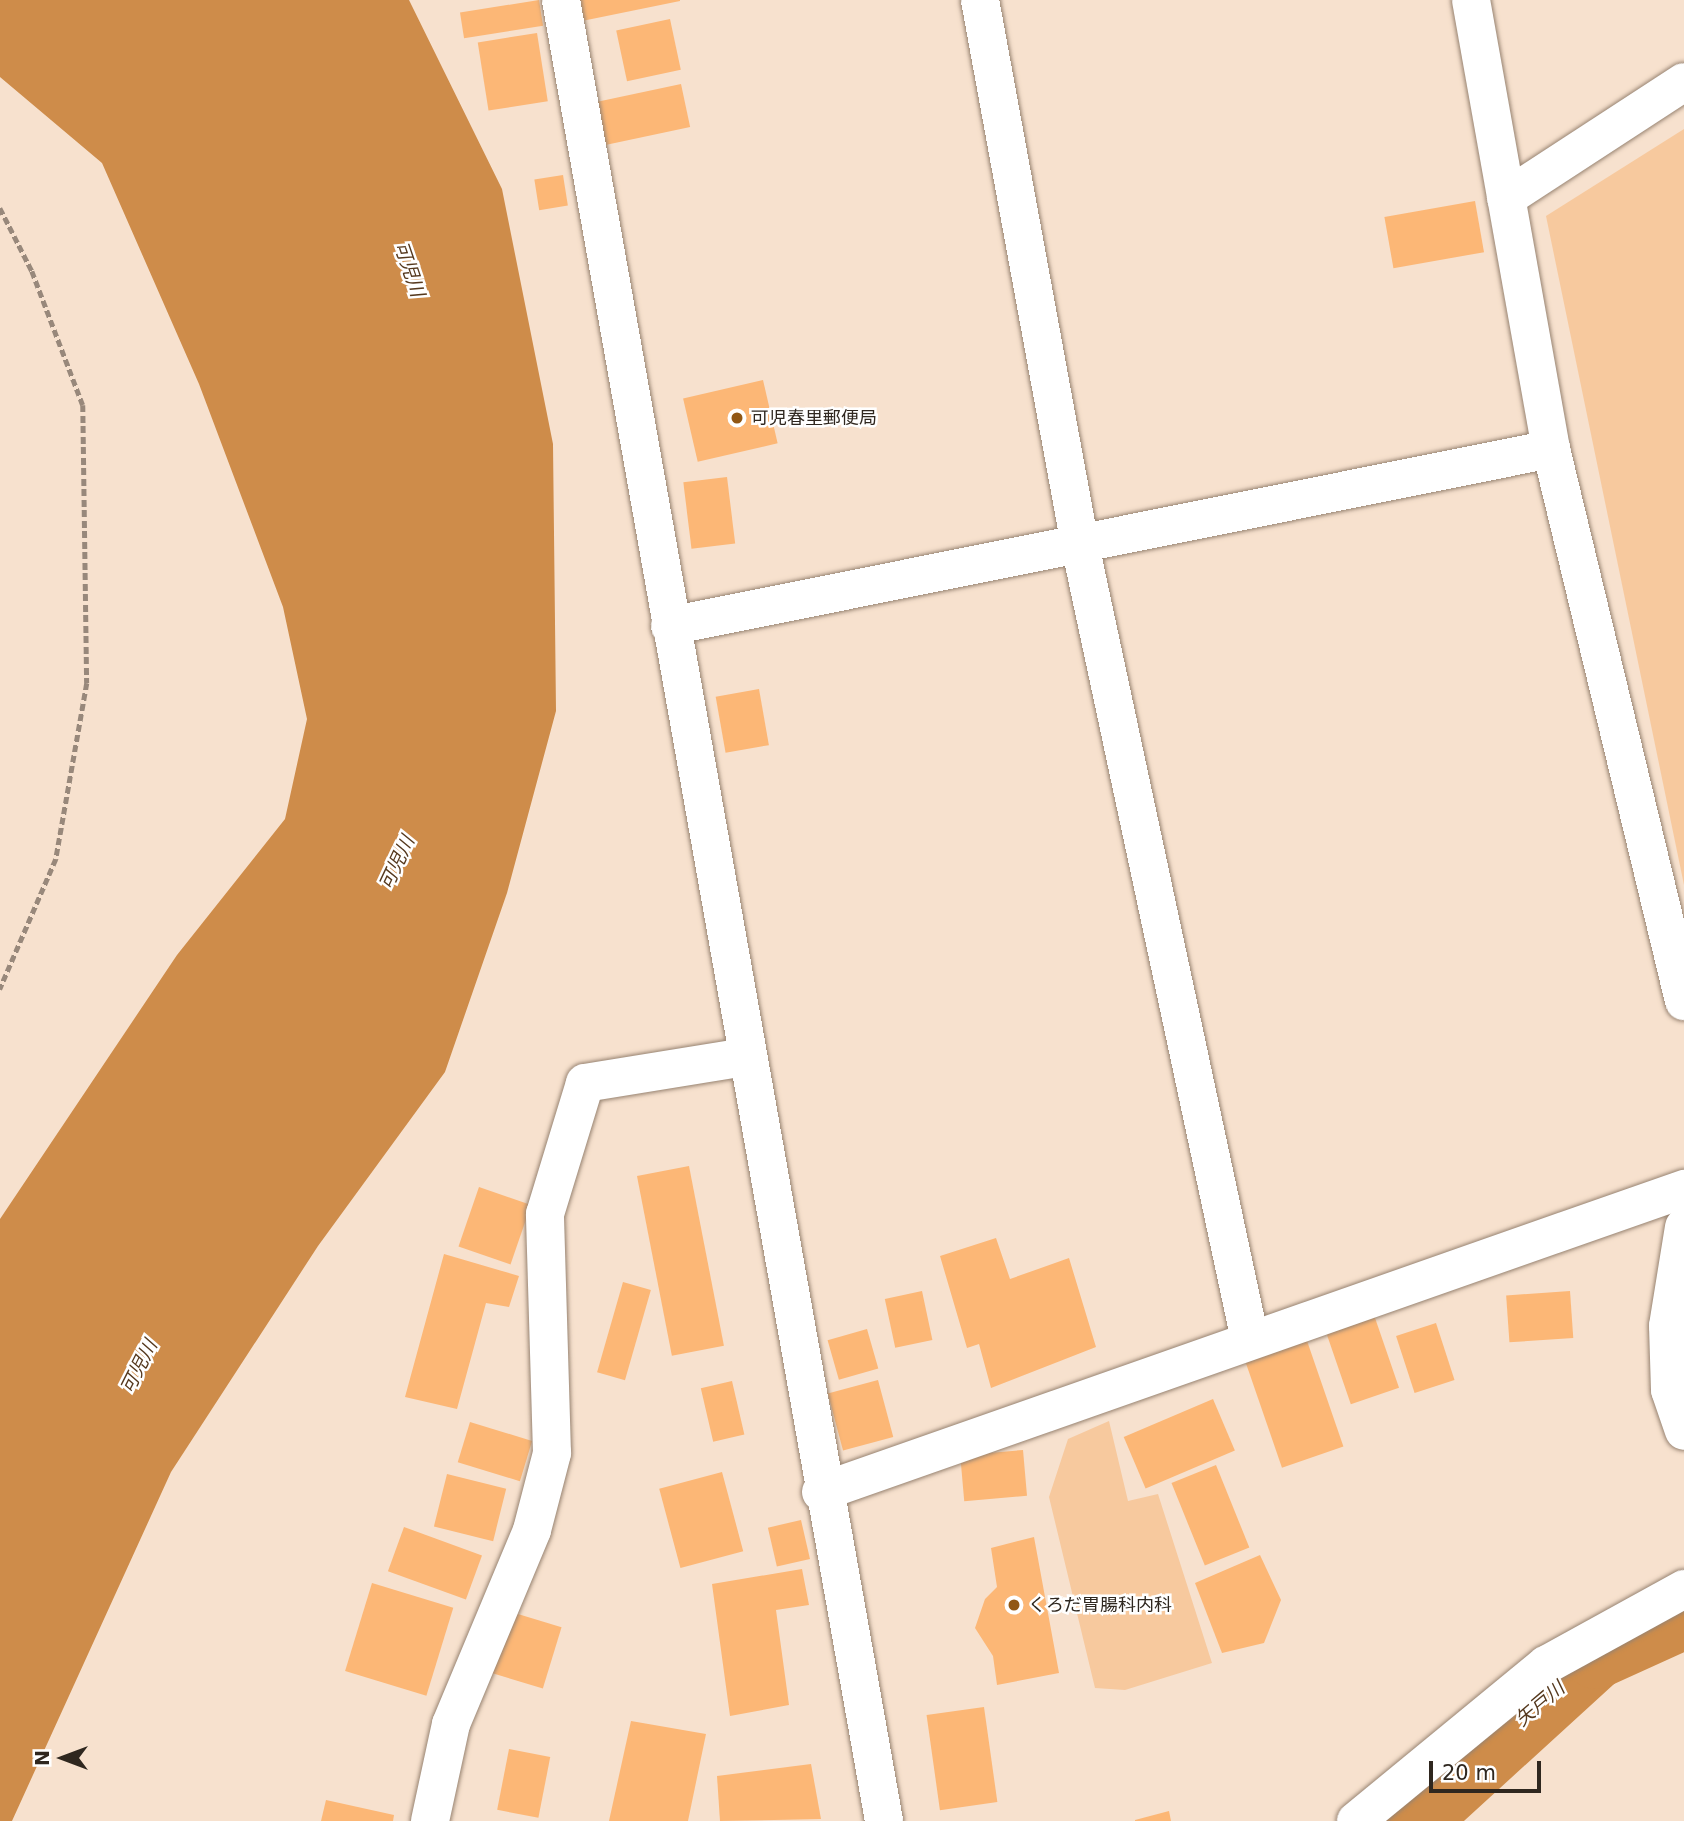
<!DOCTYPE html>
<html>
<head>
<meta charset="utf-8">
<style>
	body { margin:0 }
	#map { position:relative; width:1684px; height:1821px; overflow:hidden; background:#f7e1ce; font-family:"DejaVu Sans","Noto Sans JP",sans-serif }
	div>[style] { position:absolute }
	.green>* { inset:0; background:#f7c99e }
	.water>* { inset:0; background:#ce8c4a }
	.river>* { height:66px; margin:-33px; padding:0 33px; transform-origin:33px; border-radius:33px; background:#ce8c4a }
	.building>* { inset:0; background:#fcb776; transform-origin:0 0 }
	.path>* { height:4.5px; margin-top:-2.25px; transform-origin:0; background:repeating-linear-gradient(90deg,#98887b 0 7px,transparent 0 10.5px) }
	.roads { filter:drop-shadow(0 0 2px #978371) drop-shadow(0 0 2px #978371) }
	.minor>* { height:38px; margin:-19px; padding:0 19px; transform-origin:19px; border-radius:19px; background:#fff }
	.dots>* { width:19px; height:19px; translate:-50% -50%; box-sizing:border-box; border:4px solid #fff; border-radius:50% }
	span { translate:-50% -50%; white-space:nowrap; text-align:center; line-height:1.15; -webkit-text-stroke:5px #fff; paint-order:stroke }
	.poi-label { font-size:18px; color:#2f271f }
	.left { translate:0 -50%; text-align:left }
	.water-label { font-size:19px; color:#55381d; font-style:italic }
	.north { position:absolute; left:28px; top:1723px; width:70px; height:70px; -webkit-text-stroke:5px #fff; paint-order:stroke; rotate:270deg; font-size:19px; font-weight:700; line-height:28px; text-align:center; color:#2f271f }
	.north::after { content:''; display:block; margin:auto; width:24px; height:32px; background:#2f271f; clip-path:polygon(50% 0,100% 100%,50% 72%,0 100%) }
	.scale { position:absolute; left:1429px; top:1761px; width:112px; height:32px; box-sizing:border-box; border:4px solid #2f271f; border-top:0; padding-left:9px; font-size:21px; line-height:24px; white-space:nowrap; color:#2f271f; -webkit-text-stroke:5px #fff; paint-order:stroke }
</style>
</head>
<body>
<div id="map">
	<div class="green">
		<i style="clip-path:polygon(1684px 129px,1684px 885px,1546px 216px)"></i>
		<i style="clip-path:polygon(1109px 1421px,1128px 1501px,1158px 1494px,1212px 1663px,1125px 1690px,1095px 1688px,1049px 1497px,1068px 1439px)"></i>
	</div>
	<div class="water">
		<i style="clip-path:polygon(0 0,409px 0,502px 189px,553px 444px,556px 711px,507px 893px,445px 1072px,318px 1246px,171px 1472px,12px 1821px,0 1821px,0 1219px,177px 955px,285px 819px,307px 719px,283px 607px,199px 384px,102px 163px,0 77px)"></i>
	</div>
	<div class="river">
		<i style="left:1415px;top:1821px;width:245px;rotate:-42.4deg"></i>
		<i style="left:1596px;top:1656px;width:97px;rotate:-24.4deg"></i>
	</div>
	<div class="building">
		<i style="left:539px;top:0;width:26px;height:80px;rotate:81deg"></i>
		<i style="clip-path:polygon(579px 0,680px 0,680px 1px,582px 21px)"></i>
		<i style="left:670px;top:19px;width:52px;height:55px;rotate:78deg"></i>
		<i style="left:537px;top:33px;width:69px;height:60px;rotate:81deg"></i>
		<i style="left:681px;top:84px;width:44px;height:89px;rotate:78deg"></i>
		<i style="left:563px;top:175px;width:31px;height:29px;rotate:81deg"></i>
		<i style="left:1475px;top:201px;width:52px;height:92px;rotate:80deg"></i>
		<i style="left:763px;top:380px;width:65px;height:82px;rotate:77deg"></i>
		<i style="left:727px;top:477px;width:67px;height:44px;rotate:83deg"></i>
		<i style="left:759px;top:689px;width:57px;height:44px;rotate:80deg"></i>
		<i style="left:689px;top:1166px;width:183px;height:53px;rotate:79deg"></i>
		<i style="left:479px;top:1187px;width:55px;height:63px;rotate:19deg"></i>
		<i style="clip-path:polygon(996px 1238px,1010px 1279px,1069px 1258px,1096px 1347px,991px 1388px,979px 1344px,967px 1348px,940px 1256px)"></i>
		<i style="clip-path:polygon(444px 1254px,519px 1276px,509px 1307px,486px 1303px,457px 1409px,405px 1397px)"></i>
		<i style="left:623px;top:1282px;width:29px;height:94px;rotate:16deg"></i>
		<i style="left:922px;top:1291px;width:50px;height:38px;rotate:78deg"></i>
		<i style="left:1570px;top:1291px;width:47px;height:64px;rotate:86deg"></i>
		<i style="left:1373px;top:1312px;width:80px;height:51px;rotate:71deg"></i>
		<i style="left:1436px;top:1323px;width:60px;height:42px;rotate:72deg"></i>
		<i style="left:867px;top:1329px;width:41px;height:41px;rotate:74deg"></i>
		<i style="left:1305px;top:1335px;width:118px;height:65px;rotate:71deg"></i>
		<i style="left:878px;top:1380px;width:59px;height:52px;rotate:75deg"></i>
		<i style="left:732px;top:1381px;width:55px;height:32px;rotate:77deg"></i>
		<i style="left:1213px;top:1399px;width:56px;height:97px;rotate:67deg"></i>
		<i style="left:470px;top:1422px;width:65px;height:42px;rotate:17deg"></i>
		<i style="left:1023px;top:1450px;width:46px;height:63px;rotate:85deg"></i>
		<i style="left:1216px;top:1465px;width:89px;height:48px;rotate:68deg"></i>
		<i style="left:722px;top:1472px;width:82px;height:65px;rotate:75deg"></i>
		<i style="left:447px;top:1474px;width:61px;height:54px;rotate:14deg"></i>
		<i style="left:801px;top:1520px;width:40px;height:34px;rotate:77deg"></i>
		<i style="left:404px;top:1527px;width:83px;height:47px;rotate:20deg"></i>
		<i style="clip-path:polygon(1034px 1537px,1059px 1673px,997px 1685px,993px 1656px,975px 1628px,985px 1599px,997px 1587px,991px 1548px)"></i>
		<i style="clip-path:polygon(1260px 1555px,1281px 1600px,1264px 1643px,1222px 1653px,1195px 1583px)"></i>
		<i style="clip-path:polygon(802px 1569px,809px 1605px,776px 1610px,789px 1705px,730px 1716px,712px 1584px)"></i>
		<i style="left:372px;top:1583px;width:85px;height:92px;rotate:17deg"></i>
		<i style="left:508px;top:1611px;width:56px;height:64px;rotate:17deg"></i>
		<i style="left:984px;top:1707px;width:96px;height:58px;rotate:82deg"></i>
		<i style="clip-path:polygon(631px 1721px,706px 1734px,688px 1821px,609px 1821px)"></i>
		<i style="left:509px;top:1749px;width:42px;height:62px;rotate:11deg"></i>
		<i style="clip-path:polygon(811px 1764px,821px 1819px,720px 1821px,717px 1776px)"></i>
		<i style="clip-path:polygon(326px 1800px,394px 1815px,393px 1821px,321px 1821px)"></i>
		<i style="clip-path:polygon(1169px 1811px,1171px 1821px,1135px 1821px,1135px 1820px)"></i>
	</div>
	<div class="path">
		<i style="left:0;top:208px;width:71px;rotate:63.1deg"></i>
		<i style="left:32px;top:271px;width:143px;rotate:69.2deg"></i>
		<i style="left:83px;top:405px;width:278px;rotate:89.2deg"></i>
		<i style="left:87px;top:683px;width:179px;rotate:100deg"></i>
		<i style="left:56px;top:859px;width:142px;rotate:113.3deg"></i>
	</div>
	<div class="roads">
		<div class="minor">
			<i style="left:561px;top:0;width:1849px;rotate:79.94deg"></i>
			<i style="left:980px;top:0;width:554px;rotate:79.6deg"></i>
			<i style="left:1080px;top:545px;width:813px;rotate:77.93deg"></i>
			<i style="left:1471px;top:0;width:456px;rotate:79.9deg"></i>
			<i style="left:1551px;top:449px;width:568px;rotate:76.45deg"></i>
			<i style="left:1506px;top:198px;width:212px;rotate:-33.1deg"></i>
			<i style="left:670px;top:626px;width:899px;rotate:-11.36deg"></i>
			<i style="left:1684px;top:1227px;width:100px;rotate:99.2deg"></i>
			<i style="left:1668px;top:1326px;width:64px;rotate:88.2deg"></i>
			<i style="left:1670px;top:1390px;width:43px;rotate:71.1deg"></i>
			<i style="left:821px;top:1492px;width:915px;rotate:-19.35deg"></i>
			<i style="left:430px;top:1821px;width:99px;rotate:-77.8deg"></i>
			<i style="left:451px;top:1724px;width:210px;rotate:-67.3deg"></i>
			<i style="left:532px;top:1530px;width:80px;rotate:-75.4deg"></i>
			<i style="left:552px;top:1453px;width:239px;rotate:-91.7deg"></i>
			<i style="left:545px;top:1214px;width:137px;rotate:-73deg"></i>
			<i style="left:585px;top:1083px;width:162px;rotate:-9.2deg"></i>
			<i style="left:1356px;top:1821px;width:246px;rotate:-39.4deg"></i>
			<i style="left:1546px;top:1665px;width:158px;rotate:-28.8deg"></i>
		</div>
	</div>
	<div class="dots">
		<i style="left:737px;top:418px;background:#915714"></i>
		<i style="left:1014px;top:1605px;background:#915714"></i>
	</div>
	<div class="poi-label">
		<span class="left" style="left:751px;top:418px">可児春里郵便局</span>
		<span class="left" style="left:1028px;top:1605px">くろだ胃腸科内科</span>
	</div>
	<div class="water-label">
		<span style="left:409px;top:269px;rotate:71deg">可児川</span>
		<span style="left:397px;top:863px;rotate:-65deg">可児川</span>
		<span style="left:139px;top:1367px;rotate:-63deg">可児川</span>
		<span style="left:1540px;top:1704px;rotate:-40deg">矢戸川</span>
	</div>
	<div class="north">N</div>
	<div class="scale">20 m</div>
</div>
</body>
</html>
